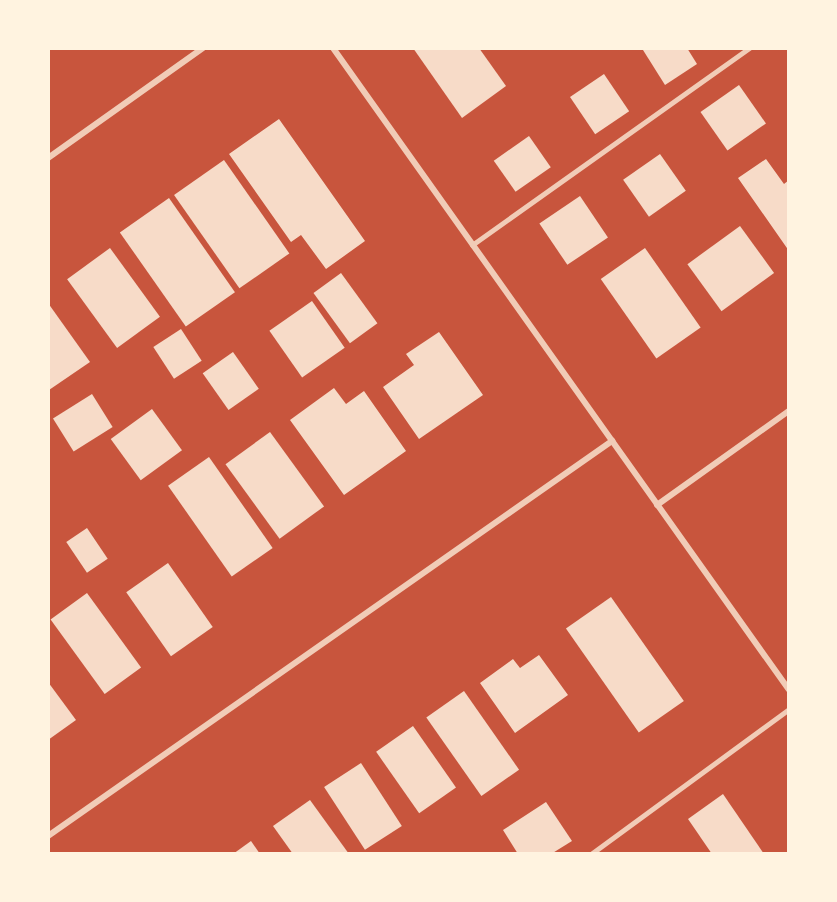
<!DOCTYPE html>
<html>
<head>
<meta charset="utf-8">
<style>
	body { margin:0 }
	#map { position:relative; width:837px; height:902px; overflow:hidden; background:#c8553d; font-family:Rubik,sans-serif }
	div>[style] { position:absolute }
	.building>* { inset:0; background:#f7dbc8; transform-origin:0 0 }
	.service>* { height:4.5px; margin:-2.25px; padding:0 2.25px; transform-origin:2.25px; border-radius:2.25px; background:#f1ccb7 }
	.minor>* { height:6px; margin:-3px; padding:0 3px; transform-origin:3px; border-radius:3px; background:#f1ccb7 }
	span { translate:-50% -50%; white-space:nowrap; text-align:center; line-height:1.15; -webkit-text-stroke:4.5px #fff3e0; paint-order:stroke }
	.frame { position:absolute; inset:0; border:50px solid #fff3e0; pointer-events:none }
</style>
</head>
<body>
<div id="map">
	<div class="building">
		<i style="clip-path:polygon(413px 48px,479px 48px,506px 86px,462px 118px)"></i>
		<i style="clip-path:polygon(646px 48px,687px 48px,697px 64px,665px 85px,643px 50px)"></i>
		<i style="left:604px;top:74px;width:45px;height:41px;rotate:56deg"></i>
		<i style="left:739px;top:85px;width:47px;height:47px;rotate:55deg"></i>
		<i style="clip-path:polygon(279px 119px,365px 241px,326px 269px,301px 235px,291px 242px,229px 154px)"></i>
		<i style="left:529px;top:136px;width:38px;height:43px;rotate:55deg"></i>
		<i style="left:660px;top:154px;width:45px;height:45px;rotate:55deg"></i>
		<i style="clip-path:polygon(766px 159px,784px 184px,789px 180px,789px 251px,738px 178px)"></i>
		<i style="left:224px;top:160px;width:114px;height:61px;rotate:55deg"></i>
		<i style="left:580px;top:196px;width:50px;height:49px;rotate:56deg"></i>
		<i style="left:169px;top:198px;width:115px;height:60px;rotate:55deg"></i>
		<i style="left:740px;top:226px;width:58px;height:65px;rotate:54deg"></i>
		<i style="left:110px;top:248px;width:85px;height:53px;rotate:54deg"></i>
		<i style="left:645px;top:248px;width:97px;height:54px;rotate:55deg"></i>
		<i style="left:341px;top:273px;width:62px;height:34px;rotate:54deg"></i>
		<i style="left:312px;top:301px;width:57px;height:52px;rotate:55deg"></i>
		<i style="clip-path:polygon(48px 303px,90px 362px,49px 390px,48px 388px)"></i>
		<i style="left:181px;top:329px;width:38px;height:33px;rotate:57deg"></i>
		<i style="clip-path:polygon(439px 332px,483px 395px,419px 439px,383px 387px,414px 365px,406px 354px)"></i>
		<i style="left:233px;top:352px;width:45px;height:37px;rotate:55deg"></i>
		<i style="clip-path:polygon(334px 388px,346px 404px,364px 391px,406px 451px,344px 495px,290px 420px)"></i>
		<i style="left:92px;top:394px;width:39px;height:46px;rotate:58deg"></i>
		<i style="left:152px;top:409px;width:51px;height:51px;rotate:54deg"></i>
		<i style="left:270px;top:432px;width:92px;height:55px;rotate:54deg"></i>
		<i style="left:209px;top:457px;width:111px;height:50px;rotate:55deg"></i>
		<i style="left:87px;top:528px;width:37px;height:25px;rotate:56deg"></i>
		<i style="left:168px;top:563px;width:78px;height:51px;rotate:55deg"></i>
		<i style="left:87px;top:593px;width:92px;height:45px;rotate:54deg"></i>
		<i style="left:611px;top:597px;width:127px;height:55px;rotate:55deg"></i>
		<i style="clip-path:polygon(539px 655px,568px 695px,515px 733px,480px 683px,513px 659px,520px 668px)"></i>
		<i style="clip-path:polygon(48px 682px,76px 720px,48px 740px)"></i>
		<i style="left:464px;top:691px;width:96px;height:46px;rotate:55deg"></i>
		<i style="left:413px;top:726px;width:75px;height:45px;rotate:55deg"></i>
		<i style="left:361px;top:763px;width:75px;height:44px;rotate:57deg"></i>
		<i style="clip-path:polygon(723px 794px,764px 854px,712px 854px,688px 819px)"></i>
		<i style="clip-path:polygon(310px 800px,349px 854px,293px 854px,273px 826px)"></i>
		<i style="clip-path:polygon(546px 802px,572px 841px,551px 854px,518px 854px,503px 830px)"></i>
		<i style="clip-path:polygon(251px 841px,260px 854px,233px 854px)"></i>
	</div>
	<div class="service">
		<i style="left:472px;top:245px;width:340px;rotate:-35.4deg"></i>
		<i style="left:591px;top:854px;width:245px;rotate:-36.2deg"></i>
	</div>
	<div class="minor">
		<i style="left:333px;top:48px;width:787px;rotate:54.61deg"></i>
		<i style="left:48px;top:158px;width:190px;rotate:-35.4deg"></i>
		<i style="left:657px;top:505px;width:162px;rotate:-35.5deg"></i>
		<i style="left:48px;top:836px;width:689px;rotate:-35.01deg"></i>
	</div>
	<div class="frame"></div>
</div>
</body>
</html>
